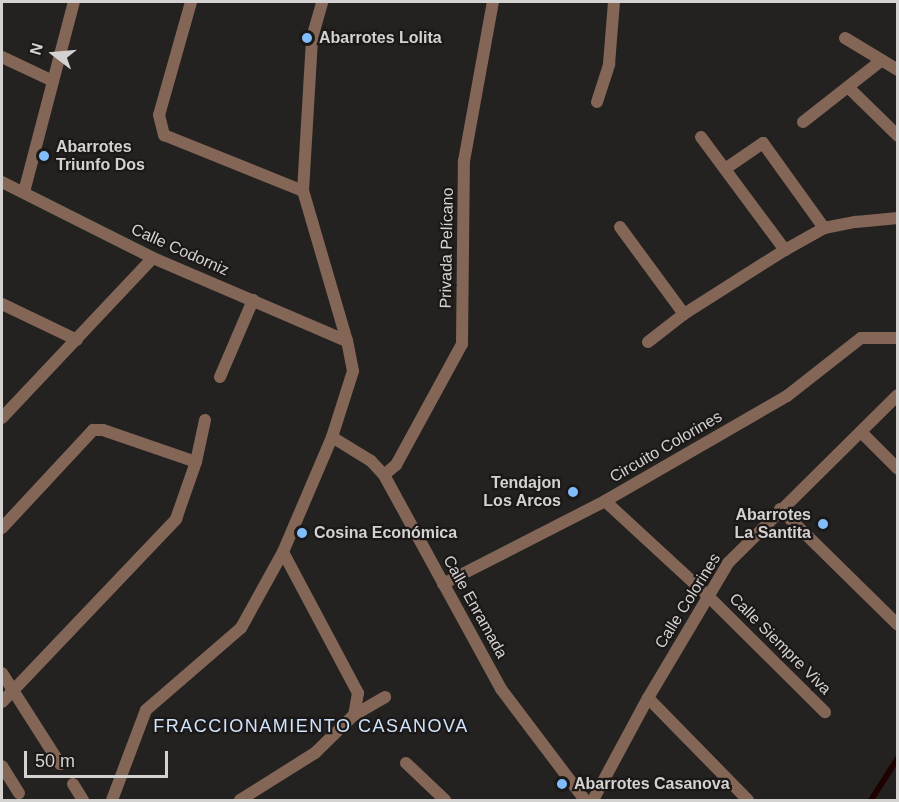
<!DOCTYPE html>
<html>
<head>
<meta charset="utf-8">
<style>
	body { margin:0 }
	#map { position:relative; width:899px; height:802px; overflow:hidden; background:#242220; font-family:Helvetica,sans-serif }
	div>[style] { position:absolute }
	.stream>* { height:6px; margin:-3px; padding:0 3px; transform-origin:3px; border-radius:3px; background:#1e0100 }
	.minor>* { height:12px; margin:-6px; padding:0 6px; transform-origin:6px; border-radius:6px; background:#846657 }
	.dots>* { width:16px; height:16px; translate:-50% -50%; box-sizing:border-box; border:3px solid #1b1817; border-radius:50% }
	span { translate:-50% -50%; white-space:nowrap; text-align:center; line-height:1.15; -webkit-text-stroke:4.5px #1b1817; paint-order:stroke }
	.poi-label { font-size:16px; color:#d4d2d1; font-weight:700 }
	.left { translate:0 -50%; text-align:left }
	.right { translate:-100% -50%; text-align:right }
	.street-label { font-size:16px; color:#d4d2d1 }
	.neighbourhood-label { font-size:18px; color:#cfe5fd; letter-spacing:1.5px }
	.frame { position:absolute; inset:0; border:3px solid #d4d2d1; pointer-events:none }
	.north { position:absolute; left:24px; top:24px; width:60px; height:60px; -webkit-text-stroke:4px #1b1817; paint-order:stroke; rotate:286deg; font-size:16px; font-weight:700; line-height:24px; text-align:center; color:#d4d2d1 }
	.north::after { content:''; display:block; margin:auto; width:21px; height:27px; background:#d4d2d1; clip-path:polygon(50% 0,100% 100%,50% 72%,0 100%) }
	.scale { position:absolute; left:24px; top:751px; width:144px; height:27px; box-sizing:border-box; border:3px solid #d4d2d1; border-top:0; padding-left:8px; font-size:18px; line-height:21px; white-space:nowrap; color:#d4d2d1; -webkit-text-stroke:4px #1b1817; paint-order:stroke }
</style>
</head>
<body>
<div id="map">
	<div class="stream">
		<i style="left:871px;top:800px;width:50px;rotate:-57.3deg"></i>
	</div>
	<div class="minor">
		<i style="left:191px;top:2px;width:117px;rotate:105.8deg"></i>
		<i style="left:159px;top:115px;width:21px;rotate:76deg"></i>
		<i style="left:164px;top:135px;width:150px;rotate:21.9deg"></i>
		<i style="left:845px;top:38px;width:62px;rotate:31.1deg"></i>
		<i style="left:2px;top:57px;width:56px;rotate:25.2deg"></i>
		<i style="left:848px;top:87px;width:70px;rotate:44.4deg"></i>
		<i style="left:597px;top:102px;width:40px;rotate:-72deg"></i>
		<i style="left:609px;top:64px;width:62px;rotate:-85.4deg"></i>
		<i style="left:803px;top:122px;width:100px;rotate:-38.1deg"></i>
		<i style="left:701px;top:137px;width:141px;rotate:53.4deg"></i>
		<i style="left:725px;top:169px;width:46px;rotate:-34.4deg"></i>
		<i style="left:763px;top:143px;width:105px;rotate:54.3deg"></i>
		<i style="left:2px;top:182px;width:169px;rotate:26.7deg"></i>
		<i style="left:153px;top:258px;width:211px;rotate:23.2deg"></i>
		<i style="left:24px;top:192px;width:196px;rotate:-75.3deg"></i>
		<i style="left:620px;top:227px;width:108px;rotate:53.7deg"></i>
		<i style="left:2px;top:304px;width:83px;rotate:25.6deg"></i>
		<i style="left:648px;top:342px;width:46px;rotate:-37.9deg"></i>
		<i style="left:684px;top:314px;width:120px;rotate:-32.4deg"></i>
		<i style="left:785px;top:250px;width:45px;rotate:-29.4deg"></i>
		<i style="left:824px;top:228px;width:33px;rotate:-11deg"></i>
		<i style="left:856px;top:222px;width:42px;rotate:-5.4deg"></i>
		<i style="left:220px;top:377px;width:84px;rotate:-66.8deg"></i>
		<i style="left:2px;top:418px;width:220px;rotate:-46.7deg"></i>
		<i style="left:861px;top:432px;width:52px;rotate:45deg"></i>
		<i style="left:332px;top:437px;width:46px;rotate:31.6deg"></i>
		<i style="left:371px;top:461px;width:19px;rotate:47deg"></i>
		<i style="left:384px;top:475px;width:244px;rotate:61.3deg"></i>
		<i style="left:501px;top:689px;width:139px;rotate:52.9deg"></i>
		<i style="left:384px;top:475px;width:16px;rotate:-40deg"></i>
		<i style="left:396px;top:465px;width:138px;rotate:-61.4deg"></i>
		<i style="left:462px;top:344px;width:183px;rotate:-89.4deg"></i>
		<i style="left:464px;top:161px;width:162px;rotate:-79.7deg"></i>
		<i style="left:605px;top:501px;width:140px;rotate:42.7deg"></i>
		<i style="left:708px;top:596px;width:165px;rotate:44.8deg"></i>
		<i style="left:780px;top:509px;width:165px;rotate:44.5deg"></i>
		<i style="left:2px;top:528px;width:134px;rotate:-47.1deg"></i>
		<i style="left:93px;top:430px;width:10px"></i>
		<i style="left:103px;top:430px;width:98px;rotate:19deg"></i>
		<i style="left:283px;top:552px;width:160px;rotate:62deg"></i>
		<i style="left:358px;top:693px;width:22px;rotate:100deg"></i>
		<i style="left:443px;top:584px;width:182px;rotate:-27.1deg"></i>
		<i style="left:605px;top:501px;width:210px;rotate:-30deg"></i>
		<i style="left:787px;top:396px;width:94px;rotate:-38.1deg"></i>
		<i style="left:861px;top:338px;width:37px"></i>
		<i style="left:2px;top:673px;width:108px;rotate:57.5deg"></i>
		<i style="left:648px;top:698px;width:143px;rotate:45.6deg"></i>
		<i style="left:2px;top:702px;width:253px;rotate:-46.4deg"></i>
		<i style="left:176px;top:519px;width:60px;rotate:-70.7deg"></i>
		<i style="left:196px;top:462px;width:43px;rotate:-77.9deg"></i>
		<i style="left:406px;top:763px;width:54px;rotate:43.5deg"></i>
		<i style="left:2px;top:766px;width:32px;rotate:58deg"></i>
		<i style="left:73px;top:784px;width:19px;rotate:58deg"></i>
		<i style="left:112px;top:800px;width:96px;rotate:-69.3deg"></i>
		<i style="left:146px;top:710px;width:125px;rotate:-40.8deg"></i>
		<i style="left:241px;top:628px;width:87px;rotate:-61.1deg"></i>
		<i style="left:283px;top:552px;width:125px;rotate:-66.9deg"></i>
		<i style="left:332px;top:437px;width:69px;rotate:-72.3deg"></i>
		<i style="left:353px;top:371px;width:31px;rotate:-101deg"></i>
		<i style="left:347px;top:341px;width:156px;rotate:-106.3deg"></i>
		<i style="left:303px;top:191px;width:153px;rotate:-86.6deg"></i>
		<i style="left:312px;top:38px;width:37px;rotate:-74deg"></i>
		<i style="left:240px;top:800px;width:89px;rotate:-32.1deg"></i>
		<i style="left:315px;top:753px;width:54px;rotate:-44.3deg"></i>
		<i style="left:354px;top:715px;width:36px;rotate:-30deg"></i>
		<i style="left:593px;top:800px;width:116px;rotate:-61.7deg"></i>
		<i style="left:648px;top:698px;width:157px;rotate:-59.3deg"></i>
		<i style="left:728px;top:563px;width:239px;rotate:-44.7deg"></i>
	</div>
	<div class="dots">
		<i style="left:307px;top:38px;background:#80bdfa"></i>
		<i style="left:44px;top:156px;background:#80bdfa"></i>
		<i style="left:573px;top:492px;background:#80bdfa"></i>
		<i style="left:823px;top:524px;background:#80bdfa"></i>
		<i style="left:302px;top:533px;background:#80bdfa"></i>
		<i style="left:562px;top:784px;background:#80bdfa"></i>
	</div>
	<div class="poi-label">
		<span class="left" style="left:319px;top:38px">Abarrotes Lolita</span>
		<span class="left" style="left:56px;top:156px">Abarrotes<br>Triunfo Dos</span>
		<span class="right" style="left:561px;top:492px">Tendajon<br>Los Arcos</span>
		<span class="right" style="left:811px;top:524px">Abarrotes<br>La Santita</span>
		<span class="left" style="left:314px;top:533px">Cosina Económica</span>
		<span class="left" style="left:574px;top:784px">Abarrotes Casanova</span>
	</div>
	<div class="street-label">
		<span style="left:447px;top:248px;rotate:-89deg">Privada Pelícano</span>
		<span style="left:180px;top:250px;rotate:24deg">Calle Codorniz</span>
		<span style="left:666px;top:447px;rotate:-30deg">Circuito Colorines</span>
		<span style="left:688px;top:601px;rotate:-58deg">Calle Colorines</span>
		<span style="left:475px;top:607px;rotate:61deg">Calle Enramada</span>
		<span style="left:780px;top:644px;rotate:45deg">Calle Siempre Viva</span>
	</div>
	<div class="neighbourhood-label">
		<span style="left:311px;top:726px">FRACCIONAMIENTO CASANOVA</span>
	</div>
	<div class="frame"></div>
	<div class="north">N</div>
	<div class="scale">50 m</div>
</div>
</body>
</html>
